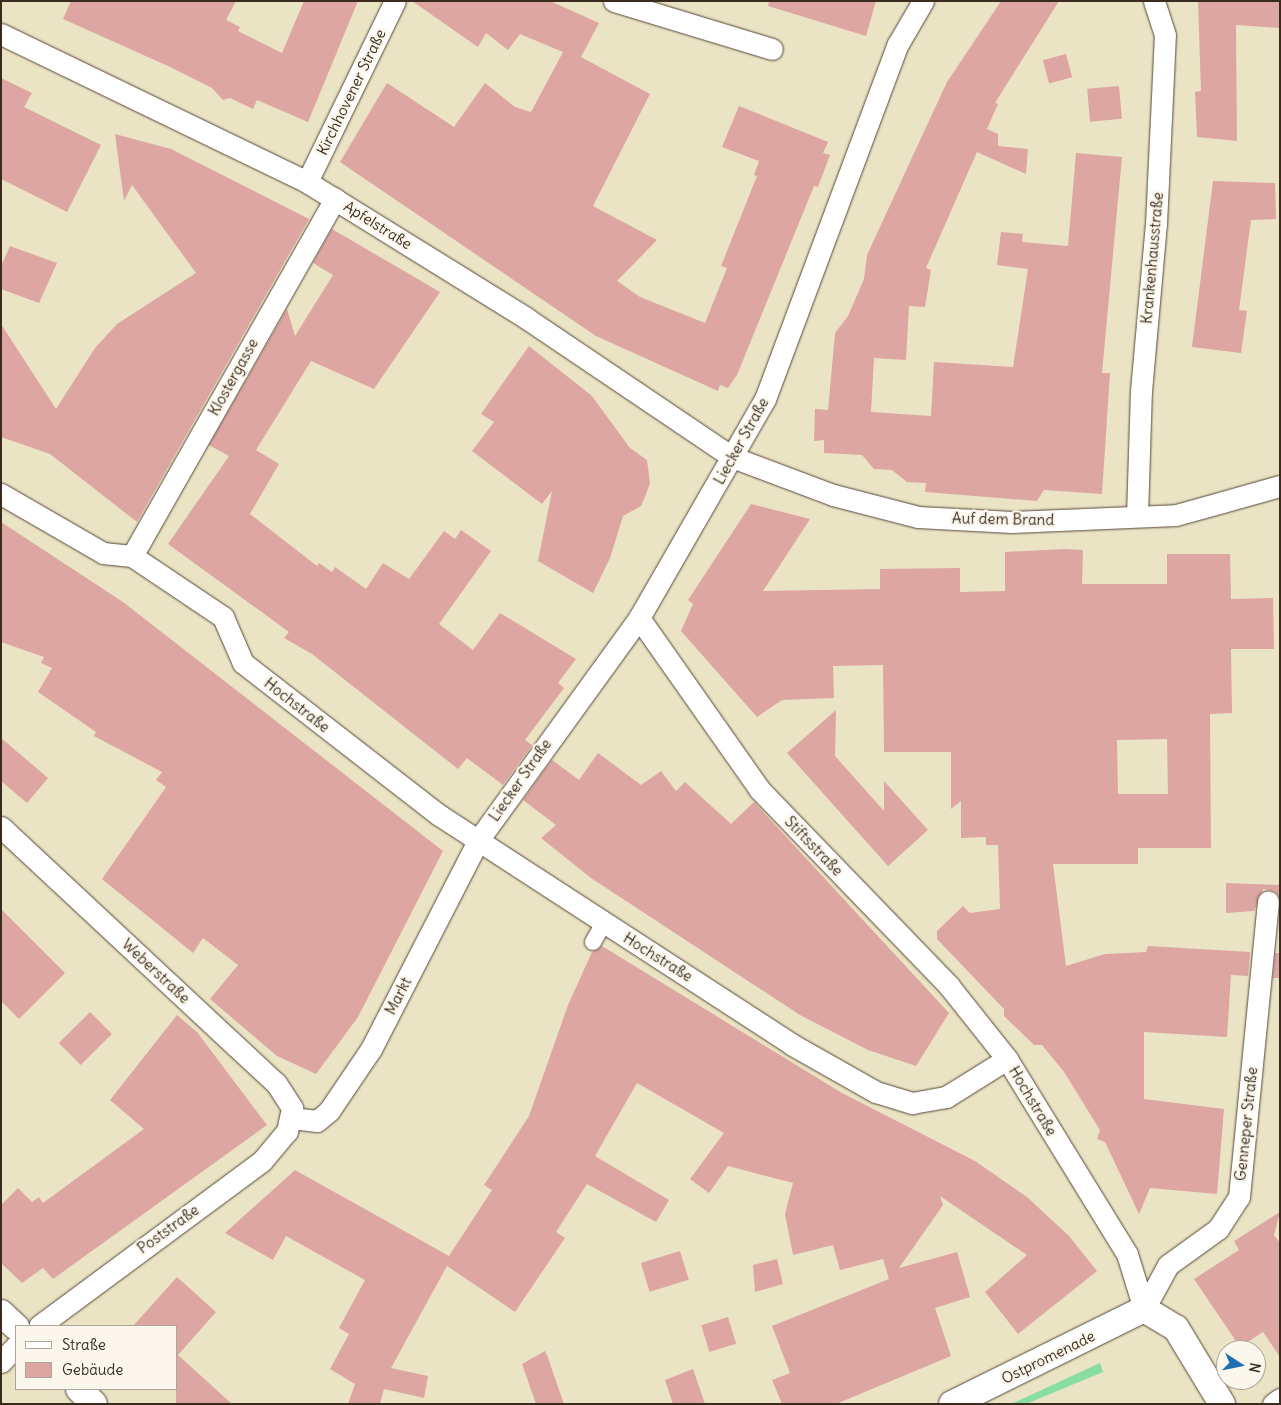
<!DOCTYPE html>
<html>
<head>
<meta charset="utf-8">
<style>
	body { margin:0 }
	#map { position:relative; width:1281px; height:1405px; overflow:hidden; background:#ebe4c4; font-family:Delius,sans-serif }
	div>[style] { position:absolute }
	.green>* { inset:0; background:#88dea2 }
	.building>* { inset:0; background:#dda6a2; transform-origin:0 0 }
	.roads { filter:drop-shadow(0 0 1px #554637) drop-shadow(0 0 1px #554637) }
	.pedestrian>* { height:16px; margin:-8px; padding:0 8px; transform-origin:8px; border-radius:8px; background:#fff }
	.minor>* { height:21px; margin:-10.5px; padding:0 10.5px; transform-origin:10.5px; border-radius:10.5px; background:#fff }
	.tertiary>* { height:26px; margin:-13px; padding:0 13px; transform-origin:13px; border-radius:13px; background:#fff }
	span { translate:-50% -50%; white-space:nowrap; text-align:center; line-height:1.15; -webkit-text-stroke:5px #fbf7ec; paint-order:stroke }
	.street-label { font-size:15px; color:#3b2a1e }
	.frame { position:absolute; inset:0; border:2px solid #3b2a1e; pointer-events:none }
	.legend { position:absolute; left:15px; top:1325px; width:162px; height:65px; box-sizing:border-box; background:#fbf7ec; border:1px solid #aea59a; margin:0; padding:6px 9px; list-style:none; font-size:15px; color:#3b2a1e }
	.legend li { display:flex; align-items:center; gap:10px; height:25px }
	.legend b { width:25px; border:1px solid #aea59a }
	.north { position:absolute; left:1216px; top:1340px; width:50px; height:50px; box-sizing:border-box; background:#fbf7ec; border:1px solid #aea59a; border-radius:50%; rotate:101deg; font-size:14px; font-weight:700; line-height:20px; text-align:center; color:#3b2a1e }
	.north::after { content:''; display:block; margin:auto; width:18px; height:22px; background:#1f6fb2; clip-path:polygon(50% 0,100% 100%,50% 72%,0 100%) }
</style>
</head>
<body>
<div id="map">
	<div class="green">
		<i style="clip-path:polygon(1100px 1363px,1103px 1372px,1026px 1404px,1011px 1404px)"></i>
	</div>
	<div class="building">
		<i style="clip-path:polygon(71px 1px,236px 1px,226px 20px,240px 27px,238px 31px,282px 53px,304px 1px,358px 1px,308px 122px,257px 100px,253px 109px,230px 98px,223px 100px,212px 88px,168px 66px,63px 19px)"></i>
		<i style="clip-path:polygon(412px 1px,550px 1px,599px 23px,581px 57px,650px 94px,593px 206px,657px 240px,617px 281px,640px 297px,705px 323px,727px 268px,721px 266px,757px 176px,754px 175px,759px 161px,722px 147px,739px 106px,828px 142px,823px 153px,830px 155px,818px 187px,814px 186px,737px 375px,728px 388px,720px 385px,718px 391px,596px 336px,340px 162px,387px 83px,454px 127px,485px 83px,515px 107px,531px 112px,563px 52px,520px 34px,508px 50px,486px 33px,478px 47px)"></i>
		<i style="clip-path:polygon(769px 1px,876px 1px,866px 36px,768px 6px)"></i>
		<i style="clip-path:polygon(1001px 1px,1059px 1px,995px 103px,998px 104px,987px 129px,998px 134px,998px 146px,1028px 149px,1026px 174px,977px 152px,926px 268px,931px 270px,925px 307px,909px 306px,906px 360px,874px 358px,871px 412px,931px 416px,934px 362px,1013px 367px,1028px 269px,997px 265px,1001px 232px,1023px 234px,1022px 242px,1068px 246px,1076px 153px,1122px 157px,1102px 373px,1110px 373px,1102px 494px,1044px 490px,1037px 501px,925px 492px,926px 483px,907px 482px,892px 470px,874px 469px,862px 455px,824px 453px,824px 440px,814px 441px,815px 409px,828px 410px,835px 333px,848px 316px,864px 279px,867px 255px,947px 82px)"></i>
		<i style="clip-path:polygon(1198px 1px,1280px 1px,1280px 28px,1236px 25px,1237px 141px,1197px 137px,1195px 92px,1201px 91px)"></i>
		<i style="left:1066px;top:54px;width:24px;height:24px;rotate:75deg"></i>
		<i style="clip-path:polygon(1px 78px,32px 93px,24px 107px,101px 145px,67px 212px,1px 179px)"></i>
		<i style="left:1119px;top:86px;width:33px;height:32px;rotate:85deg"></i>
		<i style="clip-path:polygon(115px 134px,171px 149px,309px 219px,137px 522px,50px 454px,1px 437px,1px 324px,56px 409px,95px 348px,117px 324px,196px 273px,132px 185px,124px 201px)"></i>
		<i style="clip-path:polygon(1213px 181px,1275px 183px,1276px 219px,1251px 220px,1239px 310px,1247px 311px,1241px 353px,1192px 347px)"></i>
		<i style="clip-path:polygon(332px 229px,440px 292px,374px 389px,311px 361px,256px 450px,279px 464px,250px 514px,317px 566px,319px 563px,332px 572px,335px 567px,366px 589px,383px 563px,409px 579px,444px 531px,455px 539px,461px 530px,491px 551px,439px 624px,473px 650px,500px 613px,576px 659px,558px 683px,564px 688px,525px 740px,532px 745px,503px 785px,467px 758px,458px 769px,312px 654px,284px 638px,289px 632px,168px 544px,229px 456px,209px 445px,287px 309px,295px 336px,333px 275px,313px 263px)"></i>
		<i style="clip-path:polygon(10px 246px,57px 263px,39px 303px,1px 289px,1px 266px)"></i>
		<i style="clip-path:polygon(529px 346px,592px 396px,630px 448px,647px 460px,650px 483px,645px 497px,641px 506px,623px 516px,610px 558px,593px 593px,538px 561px,552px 491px,542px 504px,472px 451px,494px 422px,481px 414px)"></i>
		<i style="clip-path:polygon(evenodd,751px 504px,810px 519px,763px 591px,880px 589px,880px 569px,960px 568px,960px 592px,1005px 591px,1005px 552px,1065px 549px,1083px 550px,1082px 584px,1167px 584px,1167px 554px,1230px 554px,1231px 599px,1273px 598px,1274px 649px,1231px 649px,1232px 713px,1210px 714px,1211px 848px,1138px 848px,1138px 864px,1053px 864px,1066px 966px,1105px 954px,1146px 952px,1148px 946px,1250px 952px,1248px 976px,1231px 975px,1227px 1037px,1144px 1032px,1144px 1099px,1224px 1109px,1217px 1194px,1150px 1188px,1139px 1214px,1105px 1142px,1097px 1139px,1100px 1130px,1064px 1072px,1042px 1045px,1034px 1045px,1004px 1016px,1004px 1009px,937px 939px,937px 931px,963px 906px,970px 913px,1000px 909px,998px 845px,986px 845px,986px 837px,961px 838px,961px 801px,951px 809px,951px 752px,884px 752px,883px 665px,833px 666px,834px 698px,782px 700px,757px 717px,681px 631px,693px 604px,688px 600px,751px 504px,1167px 739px,1168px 794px,1118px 794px,1117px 740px,1167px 739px)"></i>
		<i style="clip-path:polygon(1px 522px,123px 602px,443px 851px,358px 1017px,316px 1074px,277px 1056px,210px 999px,238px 965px,203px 938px,193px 953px,102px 879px,166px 787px,156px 780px,162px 772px,94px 736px,96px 732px,38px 692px,52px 668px,41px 663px,44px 657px,1px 642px)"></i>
		<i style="clip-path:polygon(836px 710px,835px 756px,884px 811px,884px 781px,928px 830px,888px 866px,787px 753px)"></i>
		<i style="clip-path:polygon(1px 738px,48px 778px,27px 803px,1px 781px)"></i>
		<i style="clip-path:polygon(598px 753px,641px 785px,661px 771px,676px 791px,685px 782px,731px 824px,754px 802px,949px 1013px,916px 1066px,868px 1050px,800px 1015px,591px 878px,541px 838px,556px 825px,523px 800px,552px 760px,579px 780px)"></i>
		<i style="clip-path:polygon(1226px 883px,1280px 885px,1280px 898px,1275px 891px,1263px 889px,1254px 911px,1226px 913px)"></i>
		<i style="clip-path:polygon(1px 909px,65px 973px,19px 1019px,1px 1001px)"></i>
		<i style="clip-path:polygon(602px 946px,842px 1093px,975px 1161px,1027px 1197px,1069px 1236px,1097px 1271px,1018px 1334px,985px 1292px,1027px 1255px,940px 1196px,943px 1205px,899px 1268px,957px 1252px,970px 1297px,935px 1308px,951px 1356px,836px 1404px,782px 1404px,772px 1380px,790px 1373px,772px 1326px,889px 1279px,883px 1259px,840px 1270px,833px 1245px,793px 1255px,785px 1214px,793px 1183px,728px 1166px,709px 1193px,690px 1179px,724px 1133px,637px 1083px,595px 1156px,669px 1200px,656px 1222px,587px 1184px,556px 1232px,565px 1238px,515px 1312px,447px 1266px,391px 1368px,428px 1376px,424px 1398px,384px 1389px,380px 1404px,348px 1404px,355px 1384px,330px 1369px,349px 1334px,339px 1328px,365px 1280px,286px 1236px,273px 1260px,225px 1233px,295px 1170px,449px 1256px,492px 1190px,484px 1185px,529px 1116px,568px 1005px,592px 952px)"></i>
		<i style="clip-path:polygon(1275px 953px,1280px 953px,1280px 978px,1273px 978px)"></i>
		<i style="left:90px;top:1012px;width:31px;height:44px;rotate:45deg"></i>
		<i style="clip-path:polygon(177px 1015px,197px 1032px,267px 1125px,53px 1279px,43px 1268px,22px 1283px,1px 1263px,1px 1205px,18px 1188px,32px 1202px,39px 1197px,43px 1203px,144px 1129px,110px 1100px)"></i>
		<i style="clip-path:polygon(1280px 1212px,1274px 1235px,1280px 1243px,1280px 1357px,1263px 1332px,1240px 1347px,1194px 1279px,1239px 1250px,1234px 1241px)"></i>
		<i style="left:680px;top:1251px;width:30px;height:41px;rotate:73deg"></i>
		<i style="clip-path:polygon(777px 1259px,783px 1284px,755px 1292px,753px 1265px)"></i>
		<i style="clip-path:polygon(177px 1277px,216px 1312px,178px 1355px,232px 1404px,176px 1404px,176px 1326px,133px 1326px)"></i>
		<i style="left:728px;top:1317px;width:28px;height:28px;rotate:73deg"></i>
		<i style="clip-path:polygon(545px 1351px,547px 1355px,564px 1404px,536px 1404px,522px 1364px)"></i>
		<i style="clip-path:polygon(693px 1369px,705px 1404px,673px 1404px,665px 1380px)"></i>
	</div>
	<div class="roads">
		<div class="pedestrian">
			<i style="left:593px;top:942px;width:22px;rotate:-60deg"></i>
		</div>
		<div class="minor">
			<i style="left:614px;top:1px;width:165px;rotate:16.9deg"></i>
			<i style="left:1px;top:34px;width:340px;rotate:25.8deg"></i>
			<i style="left:307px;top:182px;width:258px;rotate:31.8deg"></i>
			<i style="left:526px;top:318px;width:249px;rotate:34deg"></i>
			<i style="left:732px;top:457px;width:108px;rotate:20.6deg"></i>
			<i style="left:833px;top:495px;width:88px;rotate:14.5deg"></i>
			<i style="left:918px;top:517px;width:94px;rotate:3deg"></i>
			<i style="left:1012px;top:522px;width:164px;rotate:-2.4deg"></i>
			<i style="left:1176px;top:515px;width:108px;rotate:-15.6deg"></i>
			<i style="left:307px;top:182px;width:201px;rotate:-64.1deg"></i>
			<i style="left:1px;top:494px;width:118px;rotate:30deg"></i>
			<i style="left:103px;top:553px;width:29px;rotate:6deg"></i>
			<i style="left:132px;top:556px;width:110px;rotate:33.8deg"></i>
			<i style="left:223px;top:617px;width:50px;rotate:66.5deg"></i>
			<i style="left:243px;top:663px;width:248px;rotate:37.8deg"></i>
			<i style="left:439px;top:815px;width:420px;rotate:33deg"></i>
			<i style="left:791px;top:1044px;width:98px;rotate:29.5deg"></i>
			<i style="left:876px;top:1092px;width:38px;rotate:17deg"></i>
			<i style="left:912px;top:1103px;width:35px;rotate:-10deg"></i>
			<i style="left:946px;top:1097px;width:72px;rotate:-31.9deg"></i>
			<i style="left:1137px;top:516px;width:125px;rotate:-88.2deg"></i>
			<i style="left:1141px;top:391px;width:168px;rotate:-84.9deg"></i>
			<i style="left:1156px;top:224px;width:189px;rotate:-87.3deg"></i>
			<i style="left:1165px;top:35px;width:36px;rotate:-108deg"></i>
			<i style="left:132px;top:556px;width:411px;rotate:-60.4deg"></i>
			<i style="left:639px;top:618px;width:209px;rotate:54.9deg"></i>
			<i style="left:759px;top:789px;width:274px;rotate:46deg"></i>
			<i style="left:949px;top:986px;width:93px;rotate:51.5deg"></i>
			<i style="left:1007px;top:1059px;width:229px;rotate:58.4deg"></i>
			<i style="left:1127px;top:1254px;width:58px;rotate:72.8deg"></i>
			<i style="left:1px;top:827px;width:376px;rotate:43deg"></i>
			<i style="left:276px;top:1083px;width:30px;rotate:57deg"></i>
			<i style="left:292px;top:1108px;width:24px;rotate:102deg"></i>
			<i style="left:287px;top:1131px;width:39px;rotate:130deg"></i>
			<i style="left:262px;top:1161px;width:277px;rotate:143.5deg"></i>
			<i style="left:292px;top:1118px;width:25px;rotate:7deg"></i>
			<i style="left:317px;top:1121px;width:16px;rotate:-40deg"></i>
			<i style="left:329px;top:1111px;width:75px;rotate:-55.9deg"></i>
			<i style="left:371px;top:1049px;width:236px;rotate:-62.8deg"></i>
			<i style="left:479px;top:839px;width:273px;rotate:-54.1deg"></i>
			<i style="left:639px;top:618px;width:253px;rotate:-60.1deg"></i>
			<i style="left:765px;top:399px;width:379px;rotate:-69.5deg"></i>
			<i style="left:898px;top:44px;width:50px;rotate:-59.8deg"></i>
			<i style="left:1144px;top:1309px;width:50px;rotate:-61.4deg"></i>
			<i style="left:1168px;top:1265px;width:62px;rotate:-35.8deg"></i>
			<i style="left:1218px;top:1229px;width:38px;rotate:-57deg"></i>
			<i style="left:1239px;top:1197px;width:297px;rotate:-84.4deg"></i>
			<i style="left:1px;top:1362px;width:22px;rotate:-47deg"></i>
			<i style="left:1273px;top:1404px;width:9px;rotate:-36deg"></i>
		</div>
		<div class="tertiary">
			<i style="left:1px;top:1313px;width:21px;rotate:43deg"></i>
			<i style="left:79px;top:1389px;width:21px;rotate:45deg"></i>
			<i style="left:952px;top:1404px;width:214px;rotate:-26.3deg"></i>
			<i style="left:1144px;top:1309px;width:37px;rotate:31deg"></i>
			<i style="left:1176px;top:1328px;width:89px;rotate:58.8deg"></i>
		</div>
	</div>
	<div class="street-label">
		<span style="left:351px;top:92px;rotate:-64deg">Kirchhovener Straße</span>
		<span style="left:378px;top:225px;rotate:32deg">Apfelstraße</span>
		<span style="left:1152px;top:258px;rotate:-85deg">Krankenhausstraße</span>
		<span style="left:233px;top:377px;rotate:-61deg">Klostergasse</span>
		<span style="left:741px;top:441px;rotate:-61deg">Liecker Straße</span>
		<span style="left:1003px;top:519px;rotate:1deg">Auf dem Brand</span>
		<span style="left:297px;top:705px;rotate:38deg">Hochstraße</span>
		<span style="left:520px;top:780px;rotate:-55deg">Liecker Straße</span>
		<span style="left:814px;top:846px;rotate:46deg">Stiftsstraße</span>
		<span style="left:658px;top:957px;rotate:32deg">Hochstraße</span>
		<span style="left:156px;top:971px;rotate:43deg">Weberstraße</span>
		<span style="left:398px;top:996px;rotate:-63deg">Markt</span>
		<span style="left:1033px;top:1101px;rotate:59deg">Hochstraße</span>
		<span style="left:1246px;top:1124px;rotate:-84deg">Genneper Straße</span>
		<span style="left:168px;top:1229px;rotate:-36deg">Poststraße</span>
		<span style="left:1048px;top:1357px;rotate:-26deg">Ostpromenade</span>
	</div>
	<div class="frame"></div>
	<ul class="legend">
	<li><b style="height:6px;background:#fff"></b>Straße</li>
	<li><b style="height:14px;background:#dda6a2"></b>Gebäude</li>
	</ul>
	<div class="north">N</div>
</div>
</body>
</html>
